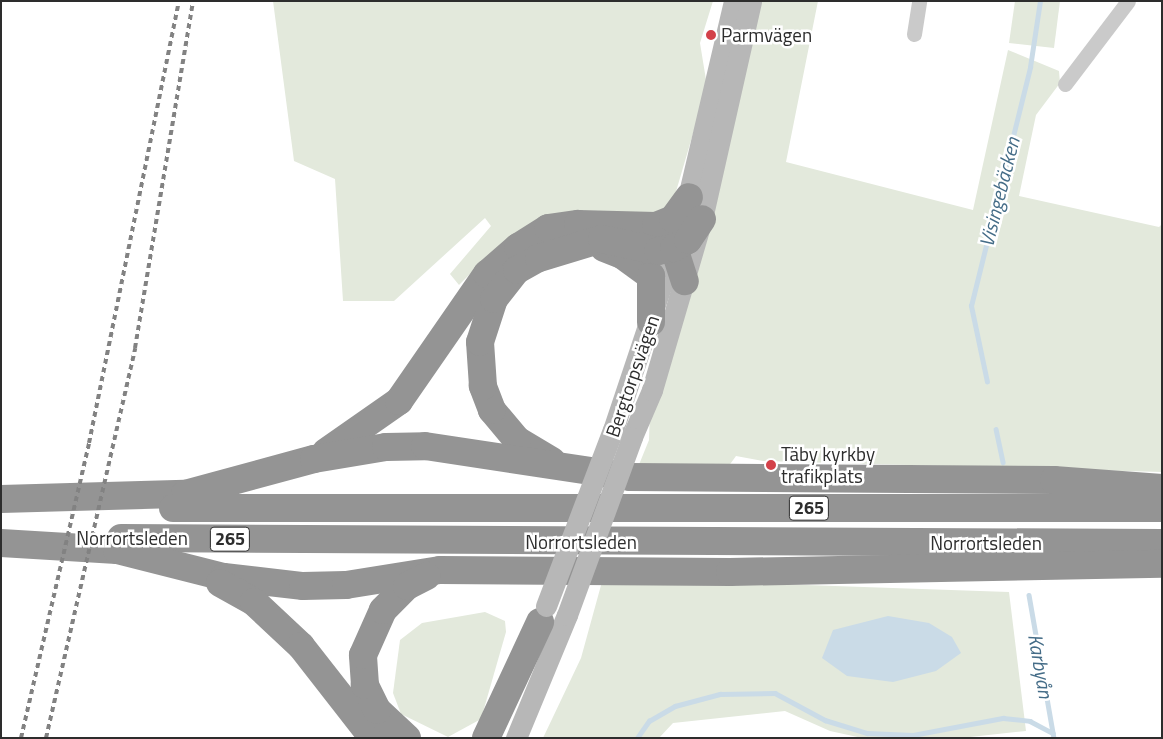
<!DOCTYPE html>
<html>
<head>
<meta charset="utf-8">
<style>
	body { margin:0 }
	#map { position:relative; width:1163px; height:739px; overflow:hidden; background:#fff; font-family:"Titillium Web",sans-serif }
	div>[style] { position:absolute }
	.green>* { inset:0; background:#e3e9dc }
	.water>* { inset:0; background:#cadbe7 }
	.stream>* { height:4.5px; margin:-2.25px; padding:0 2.25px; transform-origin:2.25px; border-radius:2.25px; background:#cadbe7 }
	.street>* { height:15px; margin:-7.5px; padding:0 7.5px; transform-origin:7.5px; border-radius:7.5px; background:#cacaca }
	.secondary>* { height:21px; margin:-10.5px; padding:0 10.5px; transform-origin:10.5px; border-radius:10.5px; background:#b7b7b7 }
	.highway>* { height:28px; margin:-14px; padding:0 14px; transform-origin:14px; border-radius:14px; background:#949494 }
	.rail>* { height:4px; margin-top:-2px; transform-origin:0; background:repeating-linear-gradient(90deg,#828282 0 5px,transparent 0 9px) }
	.secondary-bridge>* { height:21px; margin:-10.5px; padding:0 10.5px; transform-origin:10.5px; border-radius:10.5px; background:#b7b7b7 }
	.dots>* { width:14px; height:14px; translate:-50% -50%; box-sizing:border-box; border:2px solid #fff; border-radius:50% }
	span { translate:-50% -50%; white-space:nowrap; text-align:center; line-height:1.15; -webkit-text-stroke:5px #fff; paint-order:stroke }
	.shield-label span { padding:1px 4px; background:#fff; border:1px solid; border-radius:4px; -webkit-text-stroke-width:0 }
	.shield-label { font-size:18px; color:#2d2d2d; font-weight:700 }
	.poi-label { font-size:19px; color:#2d2d2d }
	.left { translate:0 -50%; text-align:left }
	.street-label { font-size:19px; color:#2d2d2d }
	.water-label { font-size:20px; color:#446c87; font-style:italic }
	.frame { position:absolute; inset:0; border:2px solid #2d2d2d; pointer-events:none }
</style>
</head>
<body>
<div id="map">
	<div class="green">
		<i style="clip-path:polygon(273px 1px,713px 1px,700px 43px,707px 86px,670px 212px,492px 252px,459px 285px,450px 274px,491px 226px,485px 218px,394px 301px,343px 301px,335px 179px,294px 161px)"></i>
		<i style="clip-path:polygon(759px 1px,818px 1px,786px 162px,973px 210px,1008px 50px,1059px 71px,1060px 83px,1036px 115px,1019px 196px,1159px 227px,1162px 224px,1162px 472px,763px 461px,736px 456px,728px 467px,636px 472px,649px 440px,650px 410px)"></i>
		<i style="clip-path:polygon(1015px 1px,1060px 1px,1054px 48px,1009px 43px)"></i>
		<i style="clip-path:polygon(603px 578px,1009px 592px,1026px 731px,961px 738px,862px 738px,830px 731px,785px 711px,673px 723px,659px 738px,543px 738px,581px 658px)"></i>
		<i style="clip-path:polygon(485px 612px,505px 621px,506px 632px,481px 719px,448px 737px,401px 714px,393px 693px,400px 640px,422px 623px)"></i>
	</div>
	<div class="water">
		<i style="clip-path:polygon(888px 616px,929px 623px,952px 637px,961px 653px,936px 671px,893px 682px,847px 676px,822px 658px,833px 630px)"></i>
	</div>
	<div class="stream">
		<i style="left:987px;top:382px;width:78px;rotate:-101.9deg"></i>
		<i style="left:971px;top:306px;width:246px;rotate:-76.1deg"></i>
		<i style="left:1030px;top:67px;width:67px;rotate:-81.4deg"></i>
		<i style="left:996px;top:429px;width:34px;rotate:78deg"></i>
		<i style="left:1029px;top:595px;width:145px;rotate:80.1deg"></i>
		<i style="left:637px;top:738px;width:21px;rotate:-55deg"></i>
		<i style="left:649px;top:721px;width:30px;rotate:-30deg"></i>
		<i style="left:675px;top:706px;width:47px;rotate:-14.9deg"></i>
		<i style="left:720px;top:694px;width:55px;rotate:-1deg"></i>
		<i style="left:775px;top:693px;width:57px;rotate:28.4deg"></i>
		<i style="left:825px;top:720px;width:44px;rotate:17.2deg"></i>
		<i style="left:867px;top:733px;width:46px;rotate:2.5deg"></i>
		<i style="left:913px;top:735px;width:92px;rotate:-10.7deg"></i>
		<i style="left:1003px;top:718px;width:27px;rotate:6deg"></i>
		<i style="left:1030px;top:721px;width:26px;rotate:28deg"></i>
	</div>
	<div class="street">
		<i style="left:914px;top:34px;width:33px;rotate:-81deg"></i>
		<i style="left:1065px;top:84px;width:104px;rotate:-52.8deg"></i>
	</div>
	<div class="secondary">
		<i style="left:685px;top:210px;width:215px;rotate:-76.8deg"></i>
		<i style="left:613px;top:430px;width:195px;rotate:-71.5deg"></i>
		<i style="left:632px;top:437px;width:51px;rotate:-66.9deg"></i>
		<i style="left:652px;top:390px;width:178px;rotate:-73.7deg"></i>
		<i style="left:702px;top:219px;width:223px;rotate:-77.3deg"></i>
		<i style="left:516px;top:738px;width:133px;rotate:-67.5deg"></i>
	</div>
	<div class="highway">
		<i style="left:659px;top:236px;width:19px;rotate:39deg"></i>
		<i style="left:674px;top:248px;width:35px;rotate:72deg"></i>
		<i style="left:604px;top:248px;width:19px;rotate:21deg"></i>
		<i style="left:622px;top:255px;width:36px;rotate:36deg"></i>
		<i style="left:651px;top:276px;width:46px;rotate:90deg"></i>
		<i style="left:326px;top:452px;width:89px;rotate:-34.9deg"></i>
		<i style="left:399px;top:401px;width:155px;rotate:-55.3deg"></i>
		<i style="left:487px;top:274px;width:41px;rotate:-41.1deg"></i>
		<i style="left:518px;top:247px;width:36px;rotate:-32deg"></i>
		<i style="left:548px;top:228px;width:30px;rotate:-8deg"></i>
		<i style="left:578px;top:224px;width:78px;rotate:1.5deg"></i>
		<i style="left:656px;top:226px;width:18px;rotate:-22deg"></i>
		<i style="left:673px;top:219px;width:27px;rotate:-54deg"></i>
		<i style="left:552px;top:461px;width:41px;rotate:-149deg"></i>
		<i style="left:517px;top:440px;width:39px;rotate:-130deg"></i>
		<i style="left:492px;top:410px;width:26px;rotate:-111deg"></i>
		<i style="left:483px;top:386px;width:44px;rotate:-93.9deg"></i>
		<i style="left:480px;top:342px;width:45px;rotate:-72deg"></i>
		<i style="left:494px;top:299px;width:37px;rotate:-52deg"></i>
		<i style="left:517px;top:270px;width:25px;rotate:-29deg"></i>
		<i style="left:539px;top:258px;width:66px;rotate:-16.8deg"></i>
		<i style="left:602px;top:239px;width:57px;rotate:12.1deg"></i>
		<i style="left:658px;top:251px;width:16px;rotate:-11deg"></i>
		<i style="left:674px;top:248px;width:16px;rotate:-30deg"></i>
		<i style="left:688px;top:240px;width:25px;rotate:-56deg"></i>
		<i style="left:1px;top:499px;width:184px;rotate:-1.6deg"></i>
		<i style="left:185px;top:494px;width:134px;rotate:-15.2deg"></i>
		<i style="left:314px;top:459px;width:73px;rotate:-9.5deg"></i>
		<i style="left:386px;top:447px;width:39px;rotate:-1deg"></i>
		<i style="left:425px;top:446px;width:207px;rotate:8.6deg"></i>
		<i style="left:630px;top:477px;width:424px;rotate:0.4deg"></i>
		<i style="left:1054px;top:480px;width:108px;rotate:4.2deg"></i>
		<i style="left:173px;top:508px;width:989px"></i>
		<i style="left:121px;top:538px;width:1041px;rotate:0.28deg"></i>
		<i style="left:1px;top:543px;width:116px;rotate:3.5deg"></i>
		<i style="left:117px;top:550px;width:110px;rotate:14.2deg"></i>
		<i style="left:224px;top:577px;width:80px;rotate:6.5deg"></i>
		<i style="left:303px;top:586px;width:43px;rotate:-1.3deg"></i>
		<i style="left:346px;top:585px;width:95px;rotate:-9.1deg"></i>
		<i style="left:440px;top:570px;width:290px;rotate:0.4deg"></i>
		<i style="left:730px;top:572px;width:432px;rotate:-1.1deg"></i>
		<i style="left:220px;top:583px;width:39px;rotate:29deg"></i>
		<i style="left:254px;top:602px;width:64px;rotate:43.1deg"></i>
		<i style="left:301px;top:646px;width:117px;rotate:52deg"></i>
		<i style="left:407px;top:738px;width:41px;rotate:-137deg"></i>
		<i style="left:377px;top:710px;width:28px;rotate:-116deg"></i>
		<i style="left:365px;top:685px;width:30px;rotate:-94deg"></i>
		<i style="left:363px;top:655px;width:49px;rotate:-66deg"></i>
		<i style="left:383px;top:610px;width:34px;rotate:-45deg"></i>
		<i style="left:407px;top:586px;width:22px;rotate:-27deg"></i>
		<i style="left:486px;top:738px;width:128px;rotate:-65deg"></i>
	</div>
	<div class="rail">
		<i style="left:21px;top:738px;width:303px;rotate:-77deg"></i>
		<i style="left:89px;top:443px;width:451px;rotate:-78.5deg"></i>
		<i style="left:46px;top:738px;width:400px;rotate:-77.1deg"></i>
		<i style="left:135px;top:348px;width:352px;rotate:-80.5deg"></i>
	</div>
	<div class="secondary-bridge">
		<i style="left:546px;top:606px;width:188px;rotate:-69.2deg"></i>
		<i style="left:567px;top:615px;width:189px;rotate:-69.9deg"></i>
	</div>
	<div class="dots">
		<i style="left:711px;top:35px;background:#d34149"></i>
		<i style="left:771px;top:465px;background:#d34149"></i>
	</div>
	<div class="shield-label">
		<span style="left:809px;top:508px">265</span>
		<span style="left:230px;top:539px">265</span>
	</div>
	<div class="poi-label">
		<span class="left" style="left:721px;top:35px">Parmvägen</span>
		<span class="left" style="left:781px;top:465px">Täby kyrkby<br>trafikplats</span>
	</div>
	<div class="street-label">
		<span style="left:632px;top:376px;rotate:-71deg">Bergtorpsvägen</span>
		<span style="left:132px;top:538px">Norrortsleden</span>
		<span style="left:581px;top:542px">Norrortsleden</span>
		<span style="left:986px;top:543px">Norrortsleden</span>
	</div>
	<div class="water-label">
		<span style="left:999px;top:192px;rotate:-76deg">Visingebäcken</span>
		<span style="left:1041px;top:666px;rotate:80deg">Karbyån</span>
	</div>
	<div class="frame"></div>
</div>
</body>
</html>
